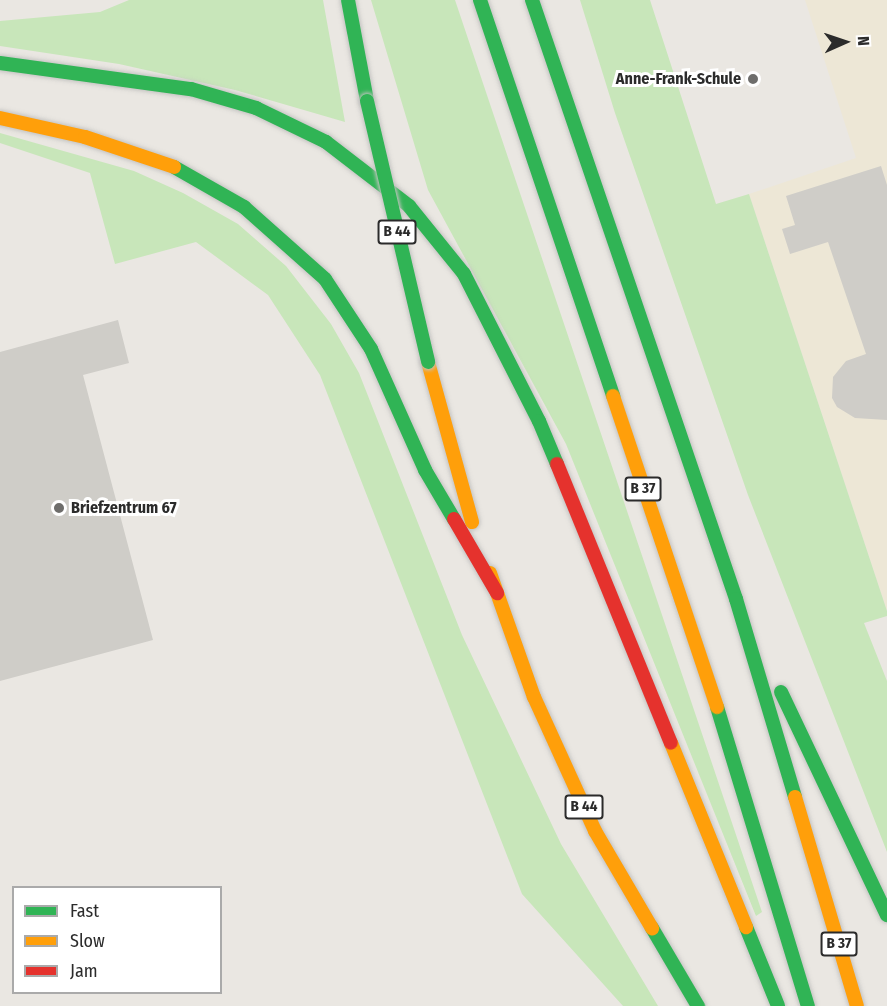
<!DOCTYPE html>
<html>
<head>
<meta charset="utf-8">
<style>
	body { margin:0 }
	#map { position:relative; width:887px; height:1006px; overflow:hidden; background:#eae7e2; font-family:"Fira Sans Condensed",sans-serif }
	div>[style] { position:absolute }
	.education>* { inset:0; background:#ede7d6 }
	.green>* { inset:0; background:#c8e6ba }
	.building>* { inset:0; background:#cfcdc8 }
	.roads { filter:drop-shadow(0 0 2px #c5c4c2) drop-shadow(0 0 2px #c5c4c2) }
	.fast>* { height:14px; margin:-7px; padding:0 7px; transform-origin:7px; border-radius:7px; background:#30b455 }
	.slow>* { height:14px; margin:-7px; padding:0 7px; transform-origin:7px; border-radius:7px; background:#ff9f0a }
	.jam>* { height:14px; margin:-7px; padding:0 7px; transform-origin:7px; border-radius:7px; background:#e5322d }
	.bridges { filter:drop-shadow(0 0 2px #c5c4c2) drop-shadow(0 0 2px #c5c4c2) }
	.fast-bridge>* { height:14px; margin:-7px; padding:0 7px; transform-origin:7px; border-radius:7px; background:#30b455 }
	.dots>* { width:16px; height:16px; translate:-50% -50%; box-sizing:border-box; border:3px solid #fff; border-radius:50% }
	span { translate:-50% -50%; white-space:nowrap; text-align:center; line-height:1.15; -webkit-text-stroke:6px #fff; paint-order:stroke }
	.shield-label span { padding:2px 4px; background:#fff; border:2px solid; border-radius:4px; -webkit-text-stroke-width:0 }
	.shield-label { font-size:15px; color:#2b2b2b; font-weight:700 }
	.poi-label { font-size:16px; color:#2b2b2b; font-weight:700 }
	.right { translate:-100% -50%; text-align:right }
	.left { translate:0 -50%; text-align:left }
	.legend { position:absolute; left:12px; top:886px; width:210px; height:108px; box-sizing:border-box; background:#fff; border:2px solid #aaa; margin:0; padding:8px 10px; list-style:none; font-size:18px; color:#2b2b2b }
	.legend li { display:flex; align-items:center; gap:12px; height:30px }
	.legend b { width:30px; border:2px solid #aaa }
	.north { position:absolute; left:815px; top:12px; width:60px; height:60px; -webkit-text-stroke:4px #fff; paint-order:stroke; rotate:87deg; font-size:16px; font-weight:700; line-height:24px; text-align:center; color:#2b2b2b }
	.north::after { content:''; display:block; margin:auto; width:21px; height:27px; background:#2b2b2b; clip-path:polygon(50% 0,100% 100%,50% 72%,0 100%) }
</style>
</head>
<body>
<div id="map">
	<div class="education">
		<i style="clip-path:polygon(805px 0,887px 0,887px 611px,749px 194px,856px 158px)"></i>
	</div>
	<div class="green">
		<i style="clip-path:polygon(129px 0,323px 0,345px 122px,235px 90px,119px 64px,0 46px,0 21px,100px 12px)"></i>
		<i style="clip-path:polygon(371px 0,455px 0,762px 912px,756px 916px,566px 444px,428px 190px)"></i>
		<i style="clip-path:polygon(580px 0,650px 0,716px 204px,749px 194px,887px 611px,887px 616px,864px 623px,887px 681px,887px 852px,748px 495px,615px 113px)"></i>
		<i style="clip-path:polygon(0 133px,134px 171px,183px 193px,238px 224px,286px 266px,331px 324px,359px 373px,462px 635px,561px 844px,658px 1006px,623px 1006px,522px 894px,320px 375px,268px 295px,196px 242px,115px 264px,90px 173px,0 143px)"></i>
	</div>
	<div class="building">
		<i style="clip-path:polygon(881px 166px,887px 185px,887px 420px,855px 418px,837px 407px,832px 398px,833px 377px,846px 361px,866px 354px,828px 242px,790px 254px,782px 229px,795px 225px,786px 196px)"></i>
		<i style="clip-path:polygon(118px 320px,129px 363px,83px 375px,153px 640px,0 681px,0 352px)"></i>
	</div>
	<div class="roads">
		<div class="fast">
			<i style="left:348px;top:0;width:103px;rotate:79.3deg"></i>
			<i style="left:480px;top:0;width:418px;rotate:71.4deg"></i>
			<i style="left:532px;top:0;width:633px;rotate:71.19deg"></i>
			<i style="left:736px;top:599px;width:207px;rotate:73.4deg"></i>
			<i style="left:0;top:63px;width:193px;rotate:7.8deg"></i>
			<i style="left:191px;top:89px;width:68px;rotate:16.3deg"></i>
			<i style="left:256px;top:108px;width:78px;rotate:25.9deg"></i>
			<i style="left:326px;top:142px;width:105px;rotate:37.6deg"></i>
			<i style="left:409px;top:206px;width:87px;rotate:51deg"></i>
			<i style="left:464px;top:274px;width:165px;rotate:63deg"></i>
			<i style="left:539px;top:421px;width:47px;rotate:67.3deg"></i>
			<i style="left:174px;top:167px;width:81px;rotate:29.7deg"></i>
			<i style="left:244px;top:207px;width:108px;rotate:41.6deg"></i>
			<i style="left:325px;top:279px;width:84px;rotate:56.7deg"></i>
			<i style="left:371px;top:349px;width:133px;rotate:65.9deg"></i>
			<i style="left:425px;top:470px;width:57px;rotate:59.4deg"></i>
			<i style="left:781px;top:692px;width:247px;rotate:64.6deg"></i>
			<i style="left:717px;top:707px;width:313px;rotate:73.1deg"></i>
			<i style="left:746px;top:927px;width:85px;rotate:67.9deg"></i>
			<i style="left:652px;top:928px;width:91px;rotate:59.5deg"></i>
		</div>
		<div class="slow">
			<i style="left:0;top:118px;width:87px;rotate:12.6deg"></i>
			<i style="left:85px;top:137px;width:94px;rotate:18.6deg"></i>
			<i style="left:428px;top:362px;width:166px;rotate:74.6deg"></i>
			<i style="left:613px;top:396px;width:328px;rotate:71.5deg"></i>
			<i style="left:490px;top:573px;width:132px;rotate:70.5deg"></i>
			<i style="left:534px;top:697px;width:147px;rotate:65.5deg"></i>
			<i style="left:595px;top:831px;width:113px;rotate:59.6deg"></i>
			<i style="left:671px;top:743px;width:199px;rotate:67.8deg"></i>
			<i style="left:795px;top:797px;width:218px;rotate:73.5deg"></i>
		</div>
		<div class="jam">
			<i style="left:557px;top:464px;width:301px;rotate:67.8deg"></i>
			<i style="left:454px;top:519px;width:86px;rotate:59.8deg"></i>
		</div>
	</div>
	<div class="bridges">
		<div class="fast-bridge">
			<i style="left:367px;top:101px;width:268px;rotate:76.8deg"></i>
		</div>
	</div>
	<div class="dots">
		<i style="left:753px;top:79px;background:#6e6d6b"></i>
		<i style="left:59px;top:508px;background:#6e6d6b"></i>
	</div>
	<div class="shield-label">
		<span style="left:397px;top:232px">B 44</span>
		<span style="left:643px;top:489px">B 37</span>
		<span style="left:584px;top:807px">B 44</span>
		<span style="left:839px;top:944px">B 37</span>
	</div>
	<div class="poi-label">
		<span class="right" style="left:741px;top:79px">Anne-Frank-Schule</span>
		<span class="left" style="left:71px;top:508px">Briefzentrum 67</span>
	</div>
	<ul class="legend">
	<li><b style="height:8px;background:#30b455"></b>Fast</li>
	<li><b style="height:8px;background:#ff9f0a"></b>Slow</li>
	<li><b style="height:8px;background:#e5322d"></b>Jam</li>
	</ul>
	<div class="north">N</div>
</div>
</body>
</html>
